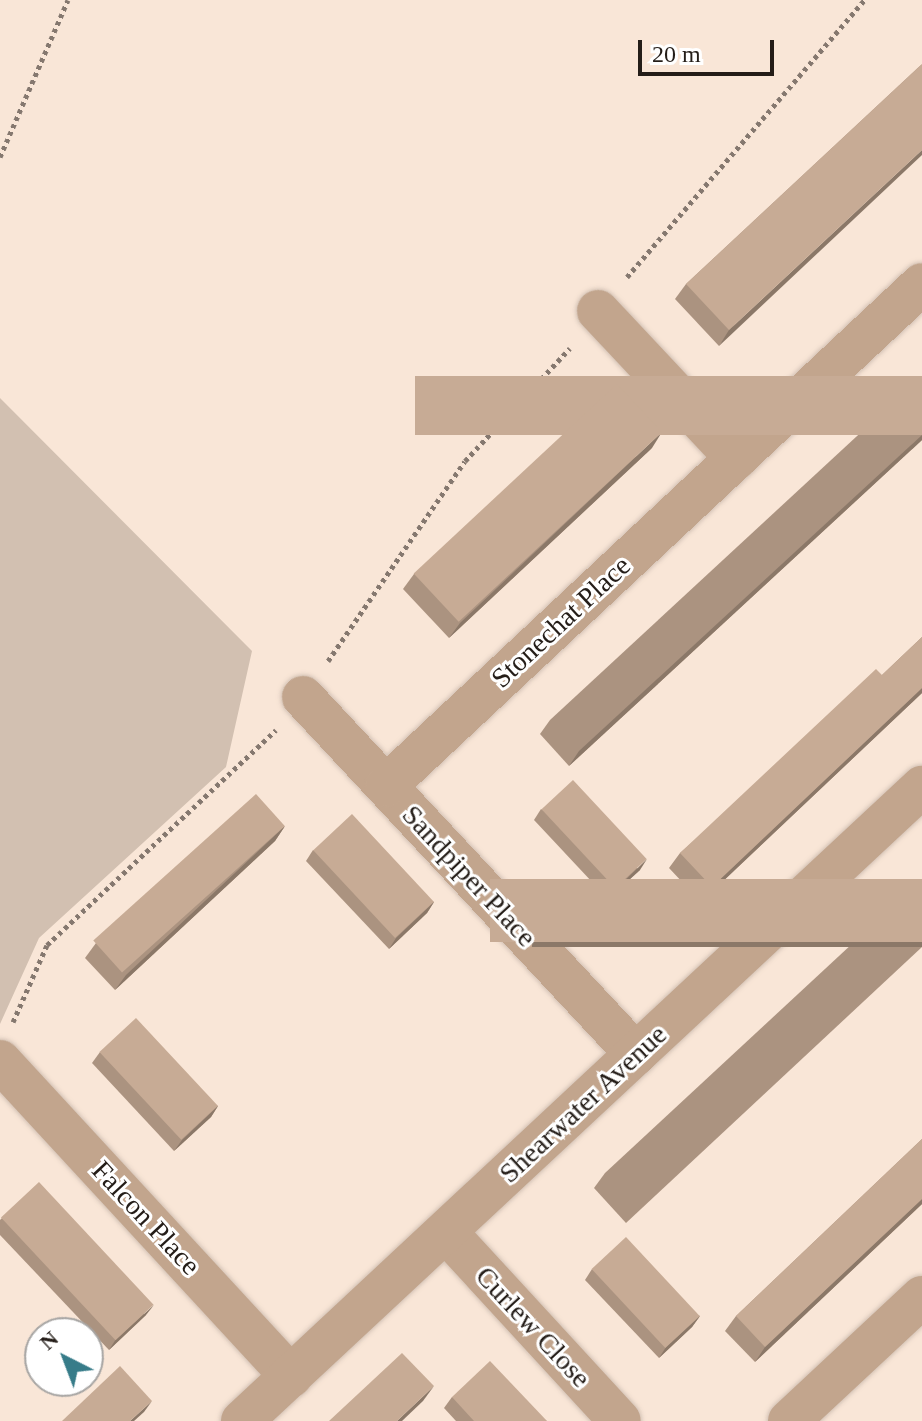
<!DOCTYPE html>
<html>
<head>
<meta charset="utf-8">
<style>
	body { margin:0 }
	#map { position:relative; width:922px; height:1421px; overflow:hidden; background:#f9e6d7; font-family:"Times New Roman",serif }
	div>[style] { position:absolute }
	.green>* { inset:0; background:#d2c0b1 }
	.path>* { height:5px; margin-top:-2.5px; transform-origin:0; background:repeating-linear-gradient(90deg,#85786f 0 4px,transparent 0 8px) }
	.roads { filter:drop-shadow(0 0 2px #d3c2b5) drop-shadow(0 0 2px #d3c2b5) }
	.minor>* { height:42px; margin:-21px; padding:0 21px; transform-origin:21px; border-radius:21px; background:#c2a58d }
	.wall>* { inset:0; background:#ab9380 }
	.shaded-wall>* { inset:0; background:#8b7868; transform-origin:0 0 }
	.building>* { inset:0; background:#c7ab95; transform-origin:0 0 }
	span { translate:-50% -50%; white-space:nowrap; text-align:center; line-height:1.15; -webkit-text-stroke:6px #fff; paint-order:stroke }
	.street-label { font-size:28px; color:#241d18 }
	.north { position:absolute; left:24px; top:1317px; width:80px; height:80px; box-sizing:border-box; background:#fff; border:2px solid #a7a5a3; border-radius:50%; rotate:318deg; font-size:22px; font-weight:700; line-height:32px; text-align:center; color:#241d18 }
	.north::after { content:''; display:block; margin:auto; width:28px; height:36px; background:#377c89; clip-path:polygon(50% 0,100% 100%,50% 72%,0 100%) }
	.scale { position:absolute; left:638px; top:40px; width:136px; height:36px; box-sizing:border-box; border:4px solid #241d18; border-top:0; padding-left:10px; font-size:24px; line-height:28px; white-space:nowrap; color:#241d18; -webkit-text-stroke:6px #fff; paint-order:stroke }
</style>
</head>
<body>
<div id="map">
	<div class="green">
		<i style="clip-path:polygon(0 398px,252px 651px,226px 767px,39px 938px,0 1024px)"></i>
	</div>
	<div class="path">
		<i style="left:0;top:157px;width:171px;rotate:-66.6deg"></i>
		<i style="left:627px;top:277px;width:365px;rotate:-49.4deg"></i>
		<i style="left:328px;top:661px;width:242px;rotate:-55.6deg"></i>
		<i style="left:465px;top:461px;width:154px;rotate:-47.1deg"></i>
		<i style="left:13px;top:1022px;width:84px;rotate:-66.2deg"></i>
		<i style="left:47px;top:945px;width:314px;rotate:-43.2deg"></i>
	</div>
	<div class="roads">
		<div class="minor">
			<i style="left:598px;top:311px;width:202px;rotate:46.8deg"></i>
			<i style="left:303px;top:697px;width:488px;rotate:47deg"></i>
			<i style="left:386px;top:786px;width:734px;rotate:-43.12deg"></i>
			<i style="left:0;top:1061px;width:429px;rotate:47.3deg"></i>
			<i style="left:447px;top:1233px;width:255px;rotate:47.4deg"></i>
			<i style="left:242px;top:1421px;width:930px;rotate:-43deg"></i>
			<i style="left:789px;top:1421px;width:182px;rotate:-43deg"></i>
		</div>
	</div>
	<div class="wall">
		<i style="clip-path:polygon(922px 64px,719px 346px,675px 299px,686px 284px)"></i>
		<i style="clip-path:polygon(922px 376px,922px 440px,569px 766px,540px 734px,550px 720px)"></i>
		<i style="clip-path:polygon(652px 448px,449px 638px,403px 589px,414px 574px)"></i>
		<i style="clip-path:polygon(922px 637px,922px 693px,701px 902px,669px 868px,680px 853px,882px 675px)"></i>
		<i style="clip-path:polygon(541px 809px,640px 870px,608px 899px,534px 820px)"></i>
		<i style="clip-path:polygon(285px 826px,275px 841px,115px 990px,85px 958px,96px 943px)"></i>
		<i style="clip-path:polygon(313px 850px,434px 902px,427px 913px,389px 949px,306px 861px)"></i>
		<i style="clip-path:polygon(922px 879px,922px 947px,626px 1223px,594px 1188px,605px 1173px)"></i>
		<i style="clip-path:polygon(100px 1052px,218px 1106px,211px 1117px,174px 1151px,92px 1063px)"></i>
		<i style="clip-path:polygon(922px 1139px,922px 1204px,755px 1362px,725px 1331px,736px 1316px)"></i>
		<i style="clip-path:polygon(2px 1218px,146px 1315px,109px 1350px,0 1235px,0 1220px)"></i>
		<i style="clip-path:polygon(592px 1269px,700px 1316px,692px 1327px,659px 1358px,585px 1280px)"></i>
		<i style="clip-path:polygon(452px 1397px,547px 1421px,456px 1421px,444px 1408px)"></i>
	</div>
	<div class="shaded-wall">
		<i style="clip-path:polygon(922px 150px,922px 155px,719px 346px,729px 330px)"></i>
		<i style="clip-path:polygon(662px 432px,652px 448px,449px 638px,460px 623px)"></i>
		<i style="clip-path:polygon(922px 435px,922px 440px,569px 766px,579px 751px)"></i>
		<i style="clip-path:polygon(922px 688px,922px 693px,701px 902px,712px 887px)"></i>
		<i style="clip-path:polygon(285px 826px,275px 841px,115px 990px,126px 975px)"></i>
		<i style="clip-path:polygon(647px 859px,640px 870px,608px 899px,616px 889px)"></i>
		<i style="clip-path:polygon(434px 902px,427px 913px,389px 949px,396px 938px)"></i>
		<i style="left:922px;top:942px;width:5px;height:390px;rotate:90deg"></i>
		<i style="clip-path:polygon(218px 1106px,211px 1117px,174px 1151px,182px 1140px)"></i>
		<i style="clip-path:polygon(922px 1199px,922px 1204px,755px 1362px,765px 1347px)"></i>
		<i style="clip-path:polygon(154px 1305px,146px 1315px,109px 1350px,116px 1339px)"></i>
		<i style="clip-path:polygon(700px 1316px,692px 1327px,659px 1358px,666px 1347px)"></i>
		<i style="clip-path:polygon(434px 1386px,423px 1401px,402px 1421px,397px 1421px)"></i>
		<i style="clip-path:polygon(152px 1401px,144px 1412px,134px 1421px,130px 1421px)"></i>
	</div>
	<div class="building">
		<i style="clip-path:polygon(922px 64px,922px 150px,729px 330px,686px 284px)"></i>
		<i style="left:922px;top:376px;width:59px;height:507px;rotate:90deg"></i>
		<i style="left:617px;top:384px;width:66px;height:278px;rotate:47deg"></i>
		<i style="clip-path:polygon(922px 637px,922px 688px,712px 887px,680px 853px,876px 669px,882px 675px)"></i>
		<i style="left:573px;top:780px;width:108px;height:43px;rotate:47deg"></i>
		<i style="left:256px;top:794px;width:43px;height:219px;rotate:48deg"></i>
		<i style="left:352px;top:814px;width:120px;height:53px;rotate:47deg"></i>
		<i style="left:922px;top:879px;width:63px;height:432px;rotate:90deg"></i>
		<i style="left:136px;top:1018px;width:120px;height:50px;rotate:47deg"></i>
		<i style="clip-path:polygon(922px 1139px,922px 1199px,765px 1347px,736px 1316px)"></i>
		<i style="left:39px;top:1182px;width:168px;height:52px;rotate:47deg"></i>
		<i style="left:626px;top:1237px;width:108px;height:47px;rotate:47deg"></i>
		<i style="clip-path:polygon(402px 1353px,434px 1386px,397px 1421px,329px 1421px)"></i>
		<i style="clip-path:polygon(490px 1361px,547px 1421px,474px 1421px,452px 1397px)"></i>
		<i style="clip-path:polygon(120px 1366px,152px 1401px,130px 1421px,62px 1421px)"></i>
	</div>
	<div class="street-label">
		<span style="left:561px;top:622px;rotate:-43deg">Stonechat Place</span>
		<span style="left:469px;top:876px;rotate:47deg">Sandpiper Place</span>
		<span style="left:583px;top:1104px;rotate:-43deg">Shearwater Avenue</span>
		<span style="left:146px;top:1218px;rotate:47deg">Falcon Place</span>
		<span style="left:533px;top:1327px;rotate:47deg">Curlew Close</span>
	</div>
	<div class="north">N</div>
	<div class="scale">20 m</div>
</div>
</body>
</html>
